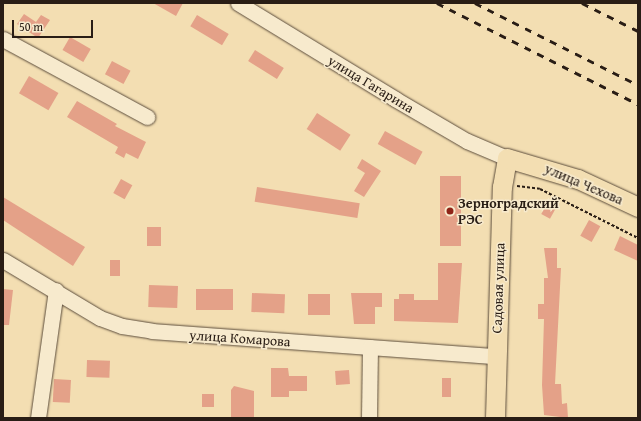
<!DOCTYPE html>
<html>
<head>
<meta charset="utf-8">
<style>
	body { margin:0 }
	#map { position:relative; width:641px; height:421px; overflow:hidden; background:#f3deb2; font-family:"Gentium Book Plus",serif }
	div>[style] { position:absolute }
	.building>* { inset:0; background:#e4a188; transform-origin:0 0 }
	.path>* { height:2px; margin-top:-1px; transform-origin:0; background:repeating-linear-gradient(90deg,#291d15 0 3px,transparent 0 5px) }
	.roads { filter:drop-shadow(0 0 1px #5c4d3c) drop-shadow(0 0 1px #5c4d3c) }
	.minor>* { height:15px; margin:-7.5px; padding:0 7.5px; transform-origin:7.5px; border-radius:7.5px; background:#f7eacd }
	.major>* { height:19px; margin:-9.5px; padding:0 9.5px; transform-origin:9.5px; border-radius:9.5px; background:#f3deb2 }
	.rail>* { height:3px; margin-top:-1.5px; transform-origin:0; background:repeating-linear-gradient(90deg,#291d15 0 7px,transparent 0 14px) }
	.dots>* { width:11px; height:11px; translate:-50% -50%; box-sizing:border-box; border:2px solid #f7eacd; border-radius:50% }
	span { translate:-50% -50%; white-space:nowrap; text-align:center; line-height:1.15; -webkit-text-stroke:3px #f7eacd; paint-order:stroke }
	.street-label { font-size:14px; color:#291d15 }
	.poi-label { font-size:14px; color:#291d15; font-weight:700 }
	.left { translate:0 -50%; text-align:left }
	.frame { position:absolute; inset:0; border:4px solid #291d15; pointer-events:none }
	.scale { position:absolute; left:12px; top:20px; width:81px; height:18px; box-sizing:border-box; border:2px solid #291d15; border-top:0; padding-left:5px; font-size:12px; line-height:14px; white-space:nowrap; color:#291d15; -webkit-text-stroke:3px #f7eacd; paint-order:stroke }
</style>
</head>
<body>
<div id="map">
	<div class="building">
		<i style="clip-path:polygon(153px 3px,183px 3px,176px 16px)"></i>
		<i style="clip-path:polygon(24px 14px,36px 22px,41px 15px,50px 20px,38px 38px,17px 24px)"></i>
		<i style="left:197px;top:15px;width:37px;height:13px;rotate:31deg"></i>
		<i style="left:70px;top:37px;width:24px;height:15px;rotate:30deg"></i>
		<i style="left:255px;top:50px;width:34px;height:13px;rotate:32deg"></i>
		<i style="left:112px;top:61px;width:21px;height:15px;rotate:28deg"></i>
		<i style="left:29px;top:76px;width:34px;height:20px;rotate:30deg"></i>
		<i style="clip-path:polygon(77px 101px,117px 124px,115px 126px,146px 142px,138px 159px,126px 153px,124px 158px,115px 153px,118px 147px,67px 117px)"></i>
		<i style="left:317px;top:113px;width:40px;height:19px;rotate:33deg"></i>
		<i style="left:385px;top:131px;width:43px;height:15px;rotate:29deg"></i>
		<i style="clip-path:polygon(362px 159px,381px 171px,364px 197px,354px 191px,365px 173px,357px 168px)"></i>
		<i style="left:440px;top:176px;width:21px;height:70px"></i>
		<i style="left:121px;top:179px;width:13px;height:16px;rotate:29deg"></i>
		<i style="left:257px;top:187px;width:104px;height:15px;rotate:9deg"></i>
		<i style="clip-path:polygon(3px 197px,85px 247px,73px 266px,3px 220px)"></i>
		<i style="left:549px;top:200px;width:10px;height:16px;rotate:29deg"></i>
		<i style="left:589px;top:220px;width:13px;height:18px;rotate:29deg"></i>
		<i style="left:147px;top:227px;width:14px;height:19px"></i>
		<i style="clip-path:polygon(620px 236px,638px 245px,638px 261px,614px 250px)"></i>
		<i style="clip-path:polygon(544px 248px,557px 248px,557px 268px,561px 268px,555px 384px,561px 384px,562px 404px,567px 403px,568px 418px,544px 415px,542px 385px,544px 319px,538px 319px,538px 304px,544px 304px,544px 278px,548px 278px)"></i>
		<i style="left:110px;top:260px;width:10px;height:16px"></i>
		<i style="clip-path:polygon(438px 263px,462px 263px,458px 323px,394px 321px,394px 299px,399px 299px,399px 294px,414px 294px,414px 300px,438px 300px)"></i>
		<i style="left:149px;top:285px;width:29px;height:22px;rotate:2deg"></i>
		<i style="clip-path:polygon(3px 289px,13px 290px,9px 325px,3px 325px)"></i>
		<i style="left:196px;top:289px;width:37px;height:21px"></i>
		<i style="left:252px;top:293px;width:33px;height:19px;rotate:2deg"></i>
		<i style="clip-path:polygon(351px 293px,382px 293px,382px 307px,375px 307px,375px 324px,354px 324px)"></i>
		<i style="left:308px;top:294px;width:22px;height:21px"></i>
		<i style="left:87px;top:360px;width:23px;height:17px;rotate:2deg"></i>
		<i style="clip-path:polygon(271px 368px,288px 368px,289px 376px,307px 376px,307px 391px,289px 391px,289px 397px,271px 397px)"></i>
		<i style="left:349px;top:370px;width:14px;height:14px;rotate:86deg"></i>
		<i style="left:442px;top:378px;width:9px;height:19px"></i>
		<i style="left:54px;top:379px;width:17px;height:23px;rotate:3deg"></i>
		<i style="clip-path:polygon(234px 386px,254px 391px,254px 418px,231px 418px,231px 390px)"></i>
		<i style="left:202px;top:394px;width:12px;height:13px"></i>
	</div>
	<div class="path">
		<i style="left:517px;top:186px;width:23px;rotate:7deg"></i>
		<i style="left:540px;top:189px;width:110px;rotate:26.6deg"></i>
	</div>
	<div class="roads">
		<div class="minor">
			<i style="left:238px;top:3px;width:184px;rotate:31.4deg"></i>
			<i style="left:395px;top:99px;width:83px;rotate:30.3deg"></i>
			<i style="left:467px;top:141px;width:43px;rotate:23deg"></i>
			<i style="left:3px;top:39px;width:164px;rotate:28.4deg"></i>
			<i style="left:3px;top:260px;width:113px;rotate:30.9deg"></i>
			<i style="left:100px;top:318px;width:23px;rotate:20deg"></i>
			<i style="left:122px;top:326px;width:30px;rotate:9deg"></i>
			<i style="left:152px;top:331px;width:344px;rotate:4.2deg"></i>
			<i style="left:38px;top:418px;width:129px;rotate:-82deg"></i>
			<i style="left:369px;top:418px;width:71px;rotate:-89.2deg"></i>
		</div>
		<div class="major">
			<i style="left:495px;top:418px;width:231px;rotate:-88.3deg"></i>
			<i style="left:502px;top:187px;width:29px;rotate:-80deg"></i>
			<i style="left:507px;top:158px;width:74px;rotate:16.5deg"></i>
			<i style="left:578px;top:179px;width:66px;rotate:25deg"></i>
		</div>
	</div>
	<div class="rail">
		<i style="left:437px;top:3px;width:225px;rotate:26.7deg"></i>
		<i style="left:475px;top:3px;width:182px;rotate:26.7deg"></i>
		<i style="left:582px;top:3px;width:63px;rotate:26.6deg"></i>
	</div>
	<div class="dots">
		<i style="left:450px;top:211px;background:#8f2418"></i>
	</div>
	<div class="street-label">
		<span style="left:371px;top:84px;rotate:31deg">улица Гагарина</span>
		<span style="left:584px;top:184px;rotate:23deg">улица Чехова</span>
		<span style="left:498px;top:288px;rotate:-88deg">Садовая улица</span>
		<span style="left:240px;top:338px;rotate:4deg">улица Комарова</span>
	</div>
	<div class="poi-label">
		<span class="left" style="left:458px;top:211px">Зерноградский<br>РЭС</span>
	</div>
	<div class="frame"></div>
	<div class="scale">50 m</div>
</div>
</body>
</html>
